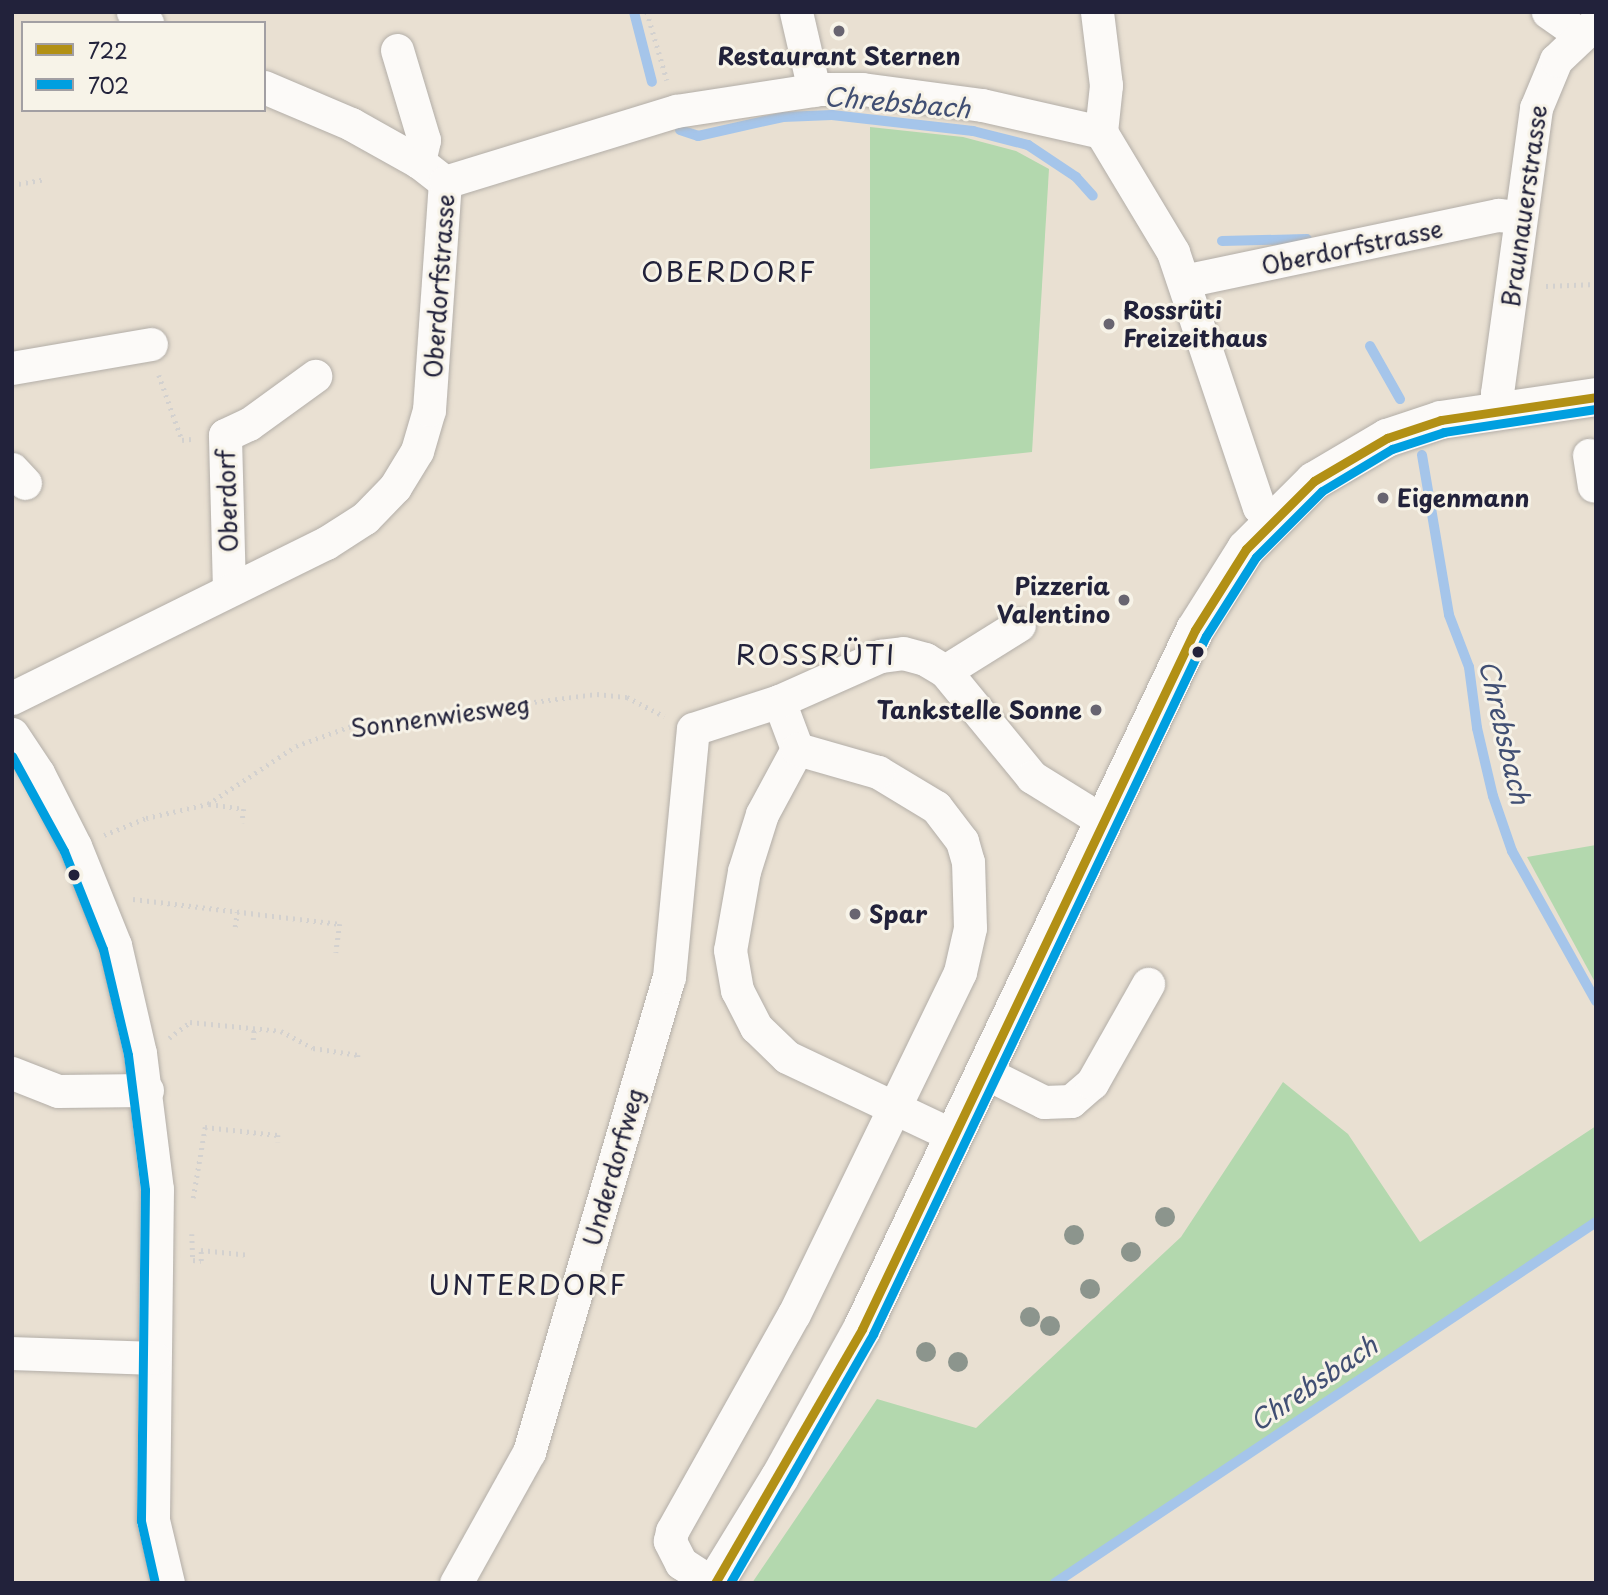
<!DOCTYPE html>
<html>
<head>
<meta charset="utf-8">
<style>
	body { margin:0 }
	#map { position:relative; width:1608px; height:1595px; overflow:hidden; background:#e9e0d2; font-family:"Playpen Sans",sans-serif }
	div>[style] { position:absolute }
	.green>* { inset:0; background:#b3d8ae }
	.stream>* { height:10px; margin:-5px; padding:0 5px; transform-origin:5px; border-radius:5px; background:#a5c5ea }
	.path>* { height:4.5px; margin-top:-2.25px; transform-origin:0; background:repeating-linear-gradient(90deg,#d3d1cf 0 2px,transparent 0 7px) }
	.roads { filter:drop-shadow(0 0 2px #b3aea8) drop-shadow(0 0 2px #b3aea8) }
	.minor>* { height:33px; margin:-16.5px; padding:0 16.5px; transform-origin:16.5px; border-radius:16.5px; background:#fcfaf8 }
	.major>* { height:38px; margin:-19px; padding:0 19px; transform-origin:19px; border-radius:19px; background:#fcfaf8 }
	.bus-1>* { height:9px; margin:-4.5px; padding:0 4.5px; transform-origin:4.5px; border-radius:4.5px; background:#b29015 }
	.bus-2>* { height:9px; margin:-4.5px; padding:0 4.5px; transform-origin:4.5px; border-radius:4.5px; background:#009fe0 }
	.trees>* { width:20px; height:20px; margin:-10px; border-radius:50%; background:#8c958d }
	.dots>* { width:19px; height:19px; translate:-50% -50%; box-sizing:border-box; border:4px solid #f7f3e8; border-radius:50% }
	span { translate:-50% -50%; white-space:nowrap; text-align:center; line-height:1.15; -webkit-text-stroke:6px #f7f3e8; paint-order:stroke }
	.poi-label { font-size:24px; color:#22223b; font-weight:700 }
	.left { translate:0 -50%; text-align:left }
	.right { translate:-100% -50%; text-align:right }
	.street-label { font-size:24px; color:#22223b }
	.water-label { font-size:26px; color:#414f73; font-style:italic }
	.quarter-label { font-size:28px; color:#22223b; letter-spacing:2px }
	.frame { position:absolute; inset:0; border:14px solid #22223b; pointer-events:none }
	.legend { position:absolute; left:21px; top:21px; width:245px; height:91px; box-sizing:border-box; background:#f7f3e8; border:2px solid #a29fa3; margin:0; padding:9px 12px; list-style:none; font-size:21px; color:#22223b }
	.legend li { display:flex; align-items:center; gap:14px; height:35px }
	.legend b { width:35px; border:2px solid #a29fa3 }
</style>
</head>
<body>
<div id="map">
	<div class="green">
		<i style="clip-path:polygon(870px 127px,963px 137px,1016px 151px,1049px 169px,1032px 452px,870px 469px)"></i>
		<i style="clip-path:polygon(1596px 845px,1596px 984px,1527px 857px)"></i>
		<i style="clip-path:polygon(1283px 1082px,1348px 1134px,1420px 1242px,1596px 1126px,1596px 1222px,1054px 1583px,752px 1583px,877px 1399px,976px 1428px,1181px 1237px)"></i>
	</div>
	<div class="stream">
		<i style="left:634px;top:12px;width:72px;rotate:75.6deg"></i>
		<i style="left:680px;top:130px;width:19px;rotate:18deg"></i>
		<i style="left:698px;top:136px;width:87px;rotate:-12.6deg"></i>
		<i style="left:783px;top:117px;width:49px;rotate:-2.3deg"></i>
		<i style="left:832px;top:115px;width:142px;rotate:6.5deg"></i>
		<i style="left:973px;top:131px;width:57px;rotate:14.3deg"></i>
		<i style="left:1028px;top:145px;width:58px;rotate:33.7deg"></i>
		<i style="left:1076px;top:177px;width:25px;rotate:48deg"></i>
		<i style="left:1222px;top:241px;width:85px;rotate:-1.3deg"></i>
		<i style="left:1370px;top:346px;width:61px;rotate:60.5deg"></i>
		<i style="left:1422px;top:455px;width:162px;rotate:80.4deg"></i>
		<i style="left:1449px;top:615px;width:56px;rotate:69deg"></i>
		<i style="left:1469px;top:667px;width:62px;rotate:82.5deg"></i>
		<i style="left:1477px;top:728px;width:70px;rotate:76.8deg"></i>
		<i style="left:1493px;top:796px;width:58px;rotate:70.9deg"></i>
		<i style="left:1512px;top:851px;width:172px;rotate:60.8deg"></i>
		<i style="left:1055px;top:1583px;width:650px;rotate:-33.71deg"></i>
	</div>
	<div class="path">
		<i style="left:647px;top:12px;width:71px;rotate:73.6deg"></i>
		<i style="left:12px;top:185px;width:34px;rotate:-10deg"></i>
		<i style="left:1546px;top:286px;width:50px;rotate:-2.3deg"></i>
		<i style="left:159px;top:375px;width:69px;rotate:70.5deg"></i>
		<i style="left:182px;top:440px;width:9px;rotate:-6deg"></i>
		<i style="left:209px;top:804px;width:35px;rotate:8deg"></i>
		<i style="left:244px;top:809px;width:14px;rotate:98deg"></i>
		<i style="left:104px;top:835px;width:45px;rotate:-22deg"></i>
		<i style="left:146px;top:818px;width:64px;rotate:-12.7deg"></i>
		<i style="left:208px;top:804px;width:105px;rotate:-33.4deg"></i>
		<i style="left:296px;top:746px;width:62px;rotate:-19.9deg"></i>
		<i style="left:354px;top:725px;width:245px;rotate:-7.3deg"></i>
		<i style="left:597px;top:694px;width:30px;rotate:6deg"></i>
		<i style="left:627px;top:697px;width:42px;rotate:27.2deg"></i>
		<i style="left:133px;top:899px;width:209px;rotate:6.9deg"></i>
		<i style="left:340px;top:924px;width:29px;rotate:98deg"></i>
		<i style="left:235px;top:927px;width:15px;rotate:-82deg"></i>
		<i style="left:169px;top:1038px;width:26px;rotate:-37deg"></i>
		<i style="left:190px;top:1022px;width:91px;rotate:5.6deg"></i>
		<i style="left:281px;top:1031px;width:36px;rotate:28deg"></i>
		<i style="left:313px;top:1048px;width:46px;rotate:8.8deg"></i>
		<i style="left:358px;top:1055px;width:6px;rotate:90deg"></i>
		<i style="left:253px;top:1040px;width:12px;rotate:-85deg"></i>
		<i style="left:193px;top:1198px;width:72px;rotate:-80.4deg"></i>
		<i style="left:205px;top:1127px;width:73px;rotate:6.3deg"></i>
		<i style="left:278px;top:1135px;width:7px;rotate:90deg"></i>
		<i style="left:192px;top:1234px;width:26px;rotate:88deg"></i>
		<i style="left:193px;top:1260px;width:8px;rotate:7deg"></i>
		<i style="left:201px;top:1261px;width:11px;rotate:-90deg"></i>
		<i style="left:201px;top:1250px;width:49px;rotate:5.8deg"></i>
	</div>
	<div class="roads">
		<div class="minor">
			<i style="left:133px;top:12px;width:18px;rotate:38deg"></i>
			<i style="left:796px;top:12px;width:80px;rotate:77deg"></i>
			<i style="left:1097px;top:12px;width:74px;rotate:83deg"></i>
			<i style="left:1106px;top:85px;width:47px;rotate:96.1deg"></i>
			<i style="left:1101px;top:132px;width:140px;rotate:59deg"></i>
			<i style="left:1173px;top:252px;width:269px;rotate:71.4deg"></i>
			<i style="left:1259px;top:507px;width:16px;rotate:43deg"></i>
			<i style="left:1548px;top:12px;width:38px;rotate:35deg"></i>
			<i style="left:397px;top:50px;width:94px;rotate:73.3deg"></i>
			<i style="left:424px;top:140px;width:23px;rotate:103deg"></i>
			<i style="left:264px;top:87px;width:95px;rotate:23deg"></i>
			<i style="left:351px;top:124px;width:78px;rotate:29.2deg"></i>
			<i style="left:419px;top:162px;width:33px;rotate:38deg"></i>
			<i style="left:1184px;top:281px;width:321px;rotate:-11.9deg"></i>
			<i style="left:1498px;top:215px;width:22px;rotate:5deg"></i>
			<i style="left:12px;top:368px;width:141px;rotate:-9.8deg"></i>
			<i style="left:1499px;top:409px;width:16px;rotate:-97deg"></i>
			<i style="left:1497px;top:393px;width:288px;rotate:-82.2deg"></i>
			<i style="left:1536px;top:108px;width:52px;rotate:-67.4deg"></i>
			<i style="left:1556px;top:60px;width:55px;rotate:-43.5deg"></i>
			<i style="left:1589px;top:455px;width:31px;rotate:81deg"></i>
			<i style="left:12px;top:469px;width:19px;rotate:47deg"></i>
			<i style="left:229px;top:590px;width:155px;rotate:-91.5deg"></i>
			<i style="left:225px;top:435px;width:26px;rotate:-25deg"></i>
			<i style="left:249px;top:424px;width:82px;rotate:-36deg"></i>
			<i style="left:945px;top:671px;width:87px;rotate:-31.9deg"></i>
			<i style="left:12px;top:698px;width:350px;rotate:-26.3deg"></i>
			<i style="left:326px;top:543px;width:46px;rotate:-32.7deg"></i>
			<i style="left:365px;top:518px;width:43px;rotate:-45.9deg"></i>
			<i style="left:395px;top:487px;width:42px;rotate:-58.6deg"></i>
			<i style="left:417px;top:451px;width:43px;rotate:-73.7deg"></i>
			<i style="left:429px;top:410px;width:229px;rotate:-86deg"></i>
			<i style="left:445px;top:182px;width:242px;rotate:-17.1deg"></i>
			<i style="left:676px;top:111px;width:146px;rotate:-8.7deg"></i>
			<i style="left:820px;top:89px;width:42px"></i>
			<i style="left:862px;top:89px;width:121px;rotate:7.6deg"></i>
			<i style="left:982px;top:105px;width:122px;rotate:12.8deg"></i>
			<i style="left:779px;top:701px;width:51px;rotate:69.4deg"></i>
			<i style="left:797px;top:749px;width:74px;rotate:118.3deg"></i>
			<i style="left:762px;top:814px;width:60px;rotate:107.5deg"></i>
			<i style="left:744px;top:871px;width:80px;rotate:100deg"></i>
			<i style="left:730px;top:950px;width:41px;rotate:80.1deg"></i>
			<i style="left:737px;top:990px;width:42px;rotate:62.8deg"></i>
			<i style="left:756px;top:1027px;width:43px;rotate:44.1deg"></i>
			<i style="left:787px;top:1057px;width:185px;rotate:25.3deg"></i>
			<i style="left:12px;top:734px;width:47px;rotate:56.3deg"></i>
			<i style="left:38px;top:773px;width:82px;rotate:63.1deg"></i>
			<i style="left:75px;top:846px;width:107px;rotate:68deg"></i>
			<i style="left:115px;top:945px;width:111px;rotate:77deg"></i>
			<i style="left:140px;top:1053px;width:137px;rotate:82.9deg"></i>
			<i style="left:157px;top:1189px;width:331px;rotate:90.7deg"></i>
			<i style="left:153px;top:1520px;width:65px;rotate:76.6deg"></i>
			<i style="left:984px;top:1072px;width:67px;rotate:26.6deg"></i>
			<i style="left:1044px;top:1102px;width:27px;rotate:-2deg"></i>
			<i style="left:1071px;top:1101px;width:28px;rotate:-41deg"></i>
			<i style="left:1092px;top:1083px;width:114px;rotate:-60.5deg"></i>
			<i style="left:12px;top:1073px;width:49px;rotate:21.4deg"></i>
			<i style="left:58px;top:1091px;width:89px;rotate:-0.6deg"></i>
			<i style="left:12px;top:1353px;width:142px;rotate:2deg"></i>
			<i style="left:456px;top:1583px;width:150px;rotate:-60.9deg"></i>
			<i style="left:529px;top:1452px;width:495px;rotate:-73.6deg"></i>
			<i style="left:669px;top:977px;width:249px;rotate:-84.5deg"></i>
			<i style="left:693px;top:729px;width:90px;rotate:-18deg"></i>
			<i style="left:779px;top:701px;width:111px;rotate:-24deg"></i>
			<i style="left:880px;top:656px;width:23px;rotate:-7deg"></i>
			<i style="left:903px;top:653px;width:23px;rotate:15deg"></i>
			<i style="left:925px;top:659px;width:23px;rotate:31deg"></i>
			<i style="left:945px;top:671px;width:137px;rotate:50.6deg"></i>
			<i style="left:1032px;top:777px;width:84px;rotate:31.8deg"></i>
			<i style="left:712px;top:1583px;width:37px;rotate:-147deg"></i>
			<i style="left:681px;top:1563px;width:25px;rotate:-117deg"></i>
			<i style="left:670px;top:1541px;width:10px;rotate:-79deg"></i>
			<i style="left:672px;top:1531px;width:249px;rotate:-60.7deg"></i>
			<i style="left:794px;top:1314px;width:380px;rotate:-64.1deg"></i>
			<i style="left:960px;top:972px;width:45px;rotate:-77.2deg"></i>
			<i style="left:970px;top:928px;width:66px;rotate:-91.7deg"></i>
			<i style="left:968px;top:862px;width:22px;rotate:-106deg"></i>
			<i style="left:962px;top:841px;width:43px;rotate:-127.4deg"></i>
			<i style="left:936px;top:807px;width:68px;rotate:-148.9deg"></i>
			<i style="left:878px;top:772px;width:84px;rotate:-164.1deg"></i>
		</div>
		<div class="major">
			<i style="left:715px;top:1583px;width:124px;rotate:-58.5deg"></i>
			<i style="left:780px;top:1477px;width:169px;rotate:-61deg"></i>
			<i style="left:862px;top:1329px;width:774px;rotate:-64.53deg"></i>
			<i style="left:1195px;top:630px;width:96px;rotate:-57.8deg"></i>
			<i style="left:1246px;top:549px;width:96px;rotate:-45deg"></i>
			<i style="left:1314px;top:481px;width:85px;rotate:-30.5deg"></i>
			<i style="left:1387px;top:438px;width:57px;rotate:-18.4deg"></i>
			<i style="left:1441px;top:420px;width:157px;rotate:-8.4deg"></i>
		</div>
	</div>
	<div class="bus-1">
		<i style="left:715px;top:1583px;width:293px;rotate:-59.9deg"></i>
		<i style="left:862px;top:1329px;width:774px;rotate:-64.53deg"></i>
		<i style="left:1195px;top:630px;width:96px;rotate:-57.8deg"></i>
		<i style="left:1246px;top:549px;width:96px;rotate:-45deg"></i>
		<i style="left:1314px;top:481px;width:85px;rotate:-30.5deg"></i>
		<i style="left:1387px;top:438px;width:57px;rotate:-18.4deg"></i>
		<i style="left:1441px;top:420px;width:157px;rotate:-8.4deg"></i>
	</div>
	<div class="bus-2">
		<i style="left:12px;top:756px;width:108px;rotate:61.3deg"></i>
		<i style="left:64px;top:851px;width:105px;rotate:68.3deg"></i>
		<i style="left:103px;top:949px;width:109px;rotate:76.7deg"></i>
		<i style="left:128px;top:1055px;width:136px;rotate:82.8deg"></i>
		<i style="left:145px;top:1190px;width:331px;rotate:90.7deg"></i>
		<i style="left:141px;top:1521px;width:64px;rotate:77.3deg"></i>
		<i style="left:730px;top:1583px;width:287px;rotate:-60.1deg"></i>
		<i style="left:873px;top:1334px;width:773px;rotate:-64.5deg"></i>
		<i style="left:1206px;top:636px;width:93px;rotate:-57.7deg"></i>
		<i style="left:1256px;top:557px;width:93px;rotate:-45deg"></i>
		<i style="left:1322px;top:491px;width:82px;rotate:-31deg"></i>
		<i style="left:1392px;top:449px;width:55px;rotate:-18.1deg"></i>
		<i style="left:1444px;top:432px;width:154px;rotate:-8.6deg"></i>
	</div>
	<div class="trees">
		<i style="left:1165px;top:1217px"></i>
		<i style="left:1074px;top:1235px"></i>
		<i style="left:1131px;top:1252px"></i>
		<i style="left:1090px;top:1289px"></i>
		<i style="left:1030px;top:1317px"></i>
		<i style="left:1050px;top:1326px"></i>
		<i style="left:926px;top:1352px"></i>
		<i style="left:958px;top:1362px"></i>
	</div>
	<div class="dots">
		<i style="left:839px;top:31px;background:#686470"></i>
		<i style="left:1109px;top:324px;background:#686470"></i>
		<i style="left:1383px;top:498px;background:#686470"></i>
		<i style="left:1124px;top:600px;background:#686470"></i>
		<i style="left:1198px;top:652px;background:#22223b"></i>
		<i style="left:1096px;top:710px;background:#686470"></i>
		<i style="left:74px;top:875px;background:#22223b"></i>
		<i style="left:855px;top:914px;background:#686470"></i>
	</div>
	<div class="poi-label">
		<span style="left:839px;top:56px">Restaurant Sternen</span>
		<span class="left" style="left:1123px;top:324px">Rossrüti<br>Freizeithaus</span>
		<span class="left" style="left:1397px;top:498px">Eigenmann</span>
		<span class="right" style="left:1110px;top:600px">Pizzeria<br>Valentino</span>
		<span class="right" style="left:1082px;top:710px">Tankstelle Sonne</span>
		<span class="left" style="left:869px;top:914px">Spar</span>
	</div>
	<div class="street-label">
		<span style="left:1524px;top:206px;rotate:-82deg">Braunauerstrasse</span>
		<span style="left:1352px;top:247px;rotate:-12deg">Oberdorfstrasse</span>
		<span style="left:439px;top:286px;rotate:-86deg">Oberdorfstrasse</span>
		<span style="left:227px;top:501px;rotate:-92deg">Oberdorf</span>
		<span style="left:440px;top:716px;rotate:-8deg">Sonnenwiesweg</span>
		<span style="left:613px;top:1167px;rotate:-74deg">Underdorfweg</span>
	</div>
	<div class="water-label">
		<span style="left:897px;top:102px;rotate:5deg">Chrebsbach</span>
		<span style="left:1505px;top:732px;rotate:77deg">Chrebsbach</span>
		<span style="left:1313px;top:1383px;rotate:-34deg">Chrebsbach</span>
	</div>
	<div class="quarter-label">
		<span style="left:729px;top:271px">OBERDORF</span>
		<span style="left:816px;top:654px">ROSSRÜTI</span>
		<span style="left:528px;top:1284px">UNTERDORF</span>
	</div>
	<div class="frame"></div>
	<ul class="legend">
	<li><b style="height:9px;background:#b29015"></b>722</li>
	<li><b style="height:9px;background:#009fe0"></b>702</li>
	</ul>
</div>
</body>
</html>
